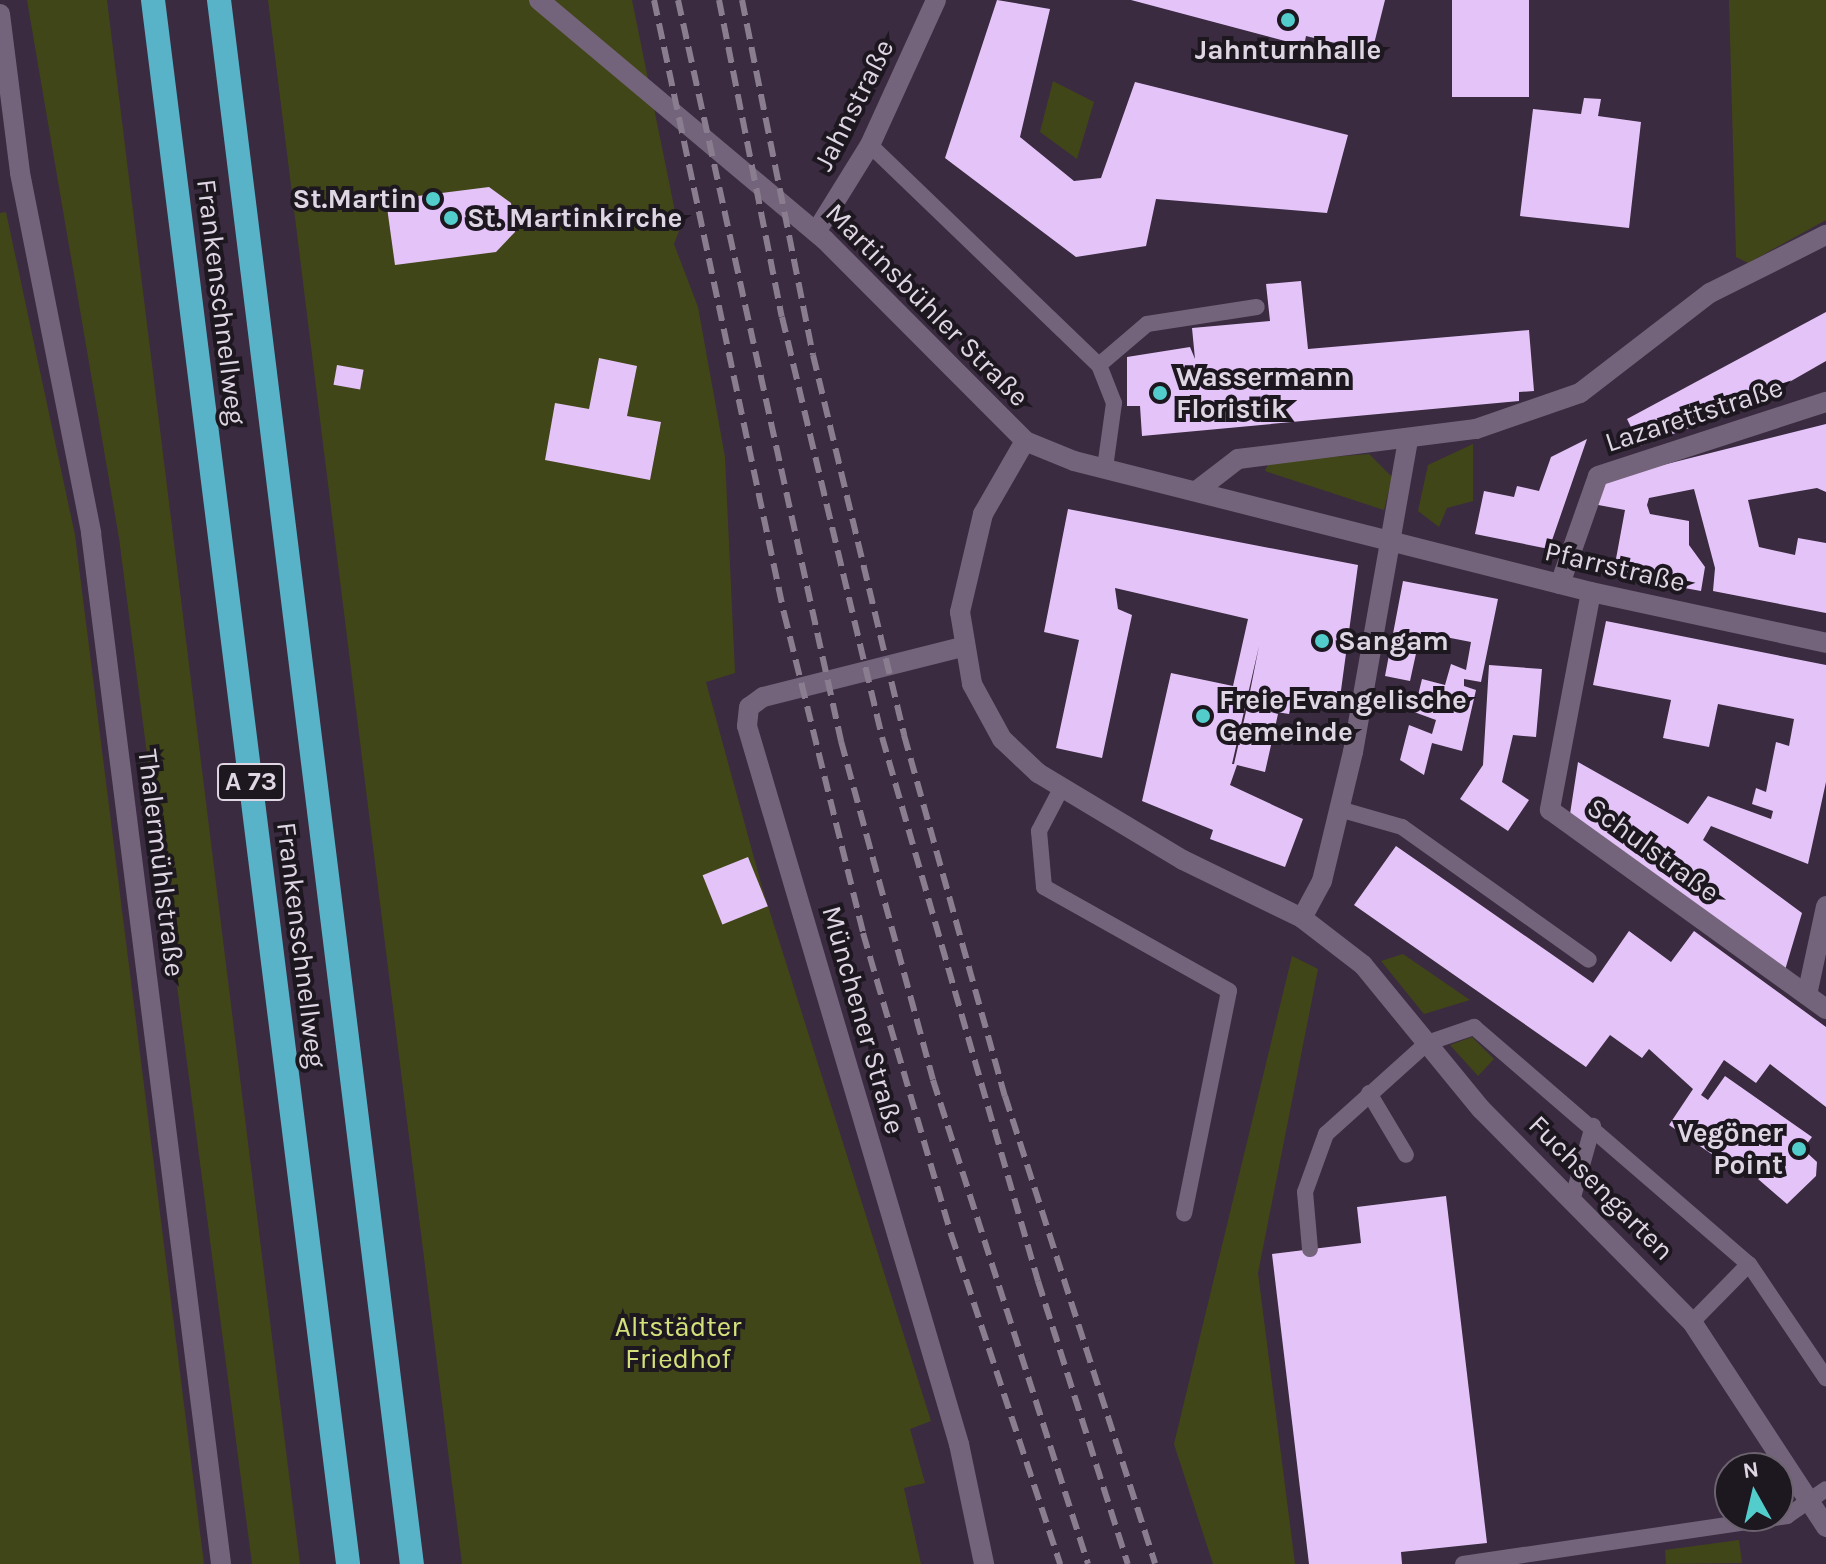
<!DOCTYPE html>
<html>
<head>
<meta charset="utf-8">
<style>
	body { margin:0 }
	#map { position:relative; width:1826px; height:1564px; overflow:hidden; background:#3a2b40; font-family:Karla,sans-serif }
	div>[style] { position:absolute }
	.green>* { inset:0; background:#414618 }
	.building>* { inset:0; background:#e4c4f8; transform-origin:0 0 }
	.lane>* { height:16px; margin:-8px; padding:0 8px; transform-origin:8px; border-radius:8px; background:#74647b }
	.street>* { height:20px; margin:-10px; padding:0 10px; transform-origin:10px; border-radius:10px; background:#74647b }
	.secondary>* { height:20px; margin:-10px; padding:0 10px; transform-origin:10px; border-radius:10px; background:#74647b }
	.highway>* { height:24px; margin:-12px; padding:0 12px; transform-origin:12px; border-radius:12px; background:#59b3c8 }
	.rail>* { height:6px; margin-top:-3px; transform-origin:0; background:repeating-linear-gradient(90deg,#897d8f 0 16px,transparent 0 24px) }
	.dots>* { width:22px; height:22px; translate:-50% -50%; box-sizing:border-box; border:4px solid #1d1720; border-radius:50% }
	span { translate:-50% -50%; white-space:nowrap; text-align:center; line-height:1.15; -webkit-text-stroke:8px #1d1720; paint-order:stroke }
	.shield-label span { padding:2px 6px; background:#1d1720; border:2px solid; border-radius:6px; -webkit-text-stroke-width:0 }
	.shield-label { font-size:26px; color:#dfd6e4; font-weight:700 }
	.poi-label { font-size:28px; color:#dfd6e4; font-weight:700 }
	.right { translate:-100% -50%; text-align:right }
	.left { translate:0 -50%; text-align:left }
	.street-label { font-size:28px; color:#dfd6e4 }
	.park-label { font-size:28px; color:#d4e079 }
	.north { position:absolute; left:1714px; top:1452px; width:80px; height:80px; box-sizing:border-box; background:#1d1720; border:2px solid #6b636e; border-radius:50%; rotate:352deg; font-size:22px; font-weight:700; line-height:32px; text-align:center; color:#dfd6e4 }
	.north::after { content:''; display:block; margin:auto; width:28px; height:36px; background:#53cdcb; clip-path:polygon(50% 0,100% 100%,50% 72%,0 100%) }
</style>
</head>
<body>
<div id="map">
	<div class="green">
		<i style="clip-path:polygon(27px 0,107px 0,300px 1564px,252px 1564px,119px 538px)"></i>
		<i style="clip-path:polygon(268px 0,632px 0,679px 231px,674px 244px,698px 307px,725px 457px,735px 673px,706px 682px,762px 887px,931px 1421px,910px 1429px,925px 1483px,904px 1488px,921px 1564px,462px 1564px)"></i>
		<i style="clip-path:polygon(1729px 0,1826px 0,1826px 220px,1748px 263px,1736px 257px)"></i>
		<i style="clip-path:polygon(1053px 81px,1094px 102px,1077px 159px,1040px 132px)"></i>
		<i style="clip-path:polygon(6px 212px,75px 535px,204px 1564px,0 1564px,0 213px)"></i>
		<i style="clip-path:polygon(1473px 444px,1473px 501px,1447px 508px,1439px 527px,1418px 511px,1428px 465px)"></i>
		<i style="clip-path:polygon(1369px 454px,1392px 477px,1384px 510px,1265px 471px,1269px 462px)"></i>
		<i style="clip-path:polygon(1403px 954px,1470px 1000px,1424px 1014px,1381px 961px)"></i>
		<i style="clip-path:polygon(1292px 956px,1318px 969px,1258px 1273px,1295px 1564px,1213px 1564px,1174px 1444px)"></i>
		<i style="clip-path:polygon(1472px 1037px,1494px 1059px,1478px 1076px,1450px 1045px)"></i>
		<i style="clip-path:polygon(1739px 1540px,1742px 1563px,1666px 1564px,1665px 1550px)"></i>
	</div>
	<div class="building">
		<i style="clip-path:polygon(997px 0,1050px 9px,1020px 137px,1074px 181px,1101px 178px,1135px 82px,1348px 135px,1327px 213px,1156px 199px,1146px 246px,1076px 257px,945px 158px)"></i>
		<i style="clip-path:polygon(1131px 0,1385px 0,1372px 52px,1306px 36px,1304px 46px)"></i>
		<i style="left:1452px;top:0;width:77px;height:97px"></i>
		<i style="clip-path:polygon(1584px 98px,1601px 99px,1598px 116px,1641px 122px,1629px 228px,1520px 216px,1533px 109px,1581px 114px)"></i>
		<i style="clip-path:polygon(489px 187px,511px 203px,515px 232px,496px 252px,395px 265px,386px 200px)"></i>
		<i style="clip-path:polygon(1301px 281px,1308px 349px,1529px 330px,1534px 391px,1519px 392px,1519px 401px,1142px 436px,1140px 406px,1127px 406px,1127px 357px,1190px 347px,1195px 359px,1192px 328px,1270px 321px,1266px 284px)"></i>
		<i style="clip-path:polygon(1826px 312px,1826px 361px,1744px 408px,1640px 446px,1627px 419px)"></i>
		<i style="clip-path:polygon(599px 358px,637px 366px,627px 416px,661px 422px,650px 480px,545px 460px,555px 403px,589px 409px)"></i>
		<i style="left:337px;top:365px;width:27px;height:20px;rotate:10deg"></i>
		<i style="clip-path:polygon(1826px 424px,1826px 492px,1817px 488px,1748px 500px,1759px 547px,1795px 555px,1798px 538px,1826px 543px,1826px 613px,1713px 591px,1715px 568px,1694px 489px,1649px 498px,1647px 505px,1650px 514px,1689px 521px,1689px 545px,1705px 567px,1701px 591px,1613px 575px,1625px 510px,1593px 504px,1607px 479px)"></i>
		<i style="clip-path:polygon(1587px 439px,1549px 549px,1475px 534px,1484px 491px,1514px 497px,1517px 486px,1539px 491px,1551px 457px)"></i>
		<i style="clip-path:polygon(evenodd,1068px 509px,1358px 565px,1339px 705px,1293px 699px,1289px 714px,1263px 710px,1278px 714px,1265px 772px,1237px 765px,1230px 785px,1303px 819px,1285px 867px,1210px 839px,1213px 830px,1142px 801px,1171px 673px,1233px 686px,1248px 619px,1115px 588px,1118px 609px,1132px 615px,1102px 758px,1056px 748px,1079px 640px,1044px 632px,1068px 509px,1259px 646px,1247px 707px,1234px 764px,1232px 764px,1259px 646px)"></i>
		<i style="clip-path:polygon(1403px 581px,1498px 599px,1481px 682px,1464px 679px,1464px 686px,1476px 690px,1462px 751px,1432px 743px,1424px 775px,1400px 760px,1409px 725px,1432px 734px,1436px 720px,1414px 712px,1422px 679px,1445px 685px,1451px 664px,1466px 670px,1471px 642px,1430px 634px,1426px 652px,1417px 649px,1410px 681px,1385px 676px)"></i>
		<i style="clip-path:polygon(1606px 621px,1826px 665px,1826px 782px,1808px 864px,1711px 826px,1703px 840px,1802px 913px,1785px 970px,1570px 814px,1578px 762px,1688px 824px,1708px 796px,1771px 819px,1773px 811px,1752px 804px,1756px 788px,1766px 792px,1776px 742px,1789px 746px,1794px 719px,1718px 704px,1709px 747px,1663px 738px,1671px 700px,1593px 685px)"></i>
		<i style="clip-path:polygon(1489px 665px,1542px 669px,1536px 737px,1513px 735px,1502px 782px,1529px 800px,1508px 831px,1460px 799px,1483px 765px)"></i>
		<i style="clip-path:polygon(1396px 846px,1593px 983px,1629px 931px,1671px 962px,1694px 931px,1826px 1027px,1826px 1107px,1770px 1064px,1756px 1083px,1724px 1060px,1701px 1095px,1708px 1100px,1725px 1076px,1812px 1137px,1803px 1149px,1817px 1162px,1816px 1176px,1787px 1204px,1758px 1179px,1770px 1172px,1745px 1157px,1735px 1170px,1669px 1125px,1693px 1089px,1649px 1049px,1642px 1058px,1610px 1035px,1586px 1067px,1354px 905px)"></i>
		<i style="left:748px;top:857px;width:53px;height:49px;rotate:68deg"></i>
		<i style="clip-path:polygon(1446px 1196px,1487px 1543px,1401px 1552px,1402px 1564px,1309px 1564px,1272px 1254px,1361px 1243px,1357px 1207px)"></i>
	</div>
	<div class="lane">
		<i style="left:870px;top:145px;width:318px;rotate:43.9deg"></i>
		<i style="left:1099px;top:365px;width:63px;rotate:-40.5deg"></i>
		<i style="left:1147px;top:324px;width:111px;rotate:-8.8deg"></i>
		<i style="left:1099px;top:365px;width:41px;rotate:68.5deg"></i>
		<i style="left:1114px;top:403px;width:66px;rotate:97.9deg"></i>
		<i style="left:1062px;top:787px;width:50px;rotate:117.6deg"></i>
		<i style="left:1039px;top:831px;width:56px;rotate:84.9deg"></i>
		<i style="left:1044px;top:887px;width:212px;rotate:29.3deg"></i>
		<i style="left:1229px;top:991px;width:227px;rotate:101.4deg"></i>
		<i style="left:1339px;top:809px;width:66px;rotate:15.9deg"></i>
		<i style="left:1402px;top:827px;width:229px;rotate:35.4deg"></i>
		<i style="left:1369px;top:1093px;width:72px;rotate:59.2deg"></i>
		<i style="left:1573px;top:1197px;width:74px;rotate:-74.3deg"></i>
		<i style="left:1310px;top:1249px;width:57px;rotate:-95deg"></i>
		<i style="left:1305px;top:1192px;width:62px;rotate:-70.1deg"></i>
		<i style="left:1326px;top:1134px;width:136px;rotate:-42deg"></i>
		<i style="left:1427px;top:1043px;width:50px;rotate:-18.8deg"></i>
		<i style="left:1474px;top:1027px;width:363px;rotate:40.8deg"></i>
		<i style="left:1749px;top:1264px;width:138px;rotate:56deg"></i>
		<i style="left:1692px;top:1322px;width:81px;rotate:-45.5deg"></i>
		<i style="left:1463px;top:1564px;width:328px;rotate:-8.4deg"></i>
		<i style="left:1787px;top:1516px;width:47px;rotate:-34.7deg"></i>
	</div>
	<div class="street">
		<i style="left:816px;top:232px;width:102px;rotate:-58.2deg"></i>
		<i style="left:870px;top:145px;width:159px;rotate:-65.5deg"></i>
		<i style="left:1025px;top:441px;width:84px;rotate:119.9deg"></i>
		<i style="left:983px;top:514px;width:101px;rotate:103.2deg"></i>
		<i style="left:960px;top:612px;width:73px;rotate:80.5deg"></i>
		<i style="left:972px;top:684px;width:63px;rotate:61.4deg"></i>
		<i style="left:1002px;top:739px;width:50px;rotate:43.4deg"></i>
		<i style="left:1038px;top:773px;width:169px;rotate:31deg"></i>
		<i style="left:1183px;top:860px;width:132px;rotate:26deg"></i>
		<i style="left:1302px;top:918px;width:77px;rotate:37.6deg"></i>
		<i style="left:1363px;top:965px;width:186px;rotate:50.7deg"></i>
		<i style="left:1481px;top:1109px;width:300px;rotate:45.3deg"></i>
		<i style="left:1692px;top:1322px;width:245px;rotate:56.8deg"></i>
		<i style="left:1199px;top:489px;width:49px;rotate:-37.6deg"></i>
		<i style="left:1238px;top:459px;width:240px;rotate:-7.2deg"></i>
		<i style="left:1476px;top:429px;width:110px;rotate:-19.1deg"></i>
		<i style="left:1580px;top:393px;width:164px;rotate:-37.6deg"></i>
		<i style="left:1710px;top:293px;width:130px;rotate:-26.6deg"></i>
		<i style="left:1560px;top:584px;width:114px;rotate:-70.6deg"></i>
		<i style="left:1598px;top:476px;width:240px;rotate:-18deg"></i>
		<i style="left:1591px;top:592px;width:222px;rotate:100.7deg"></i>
		<i style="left:1550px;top:810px;width:340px;rotate:35.8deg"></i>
		<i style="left:962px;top:647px;width:205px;rotate:165.9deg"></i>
		<i style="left:763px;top:697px;width:17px;rotate:144deg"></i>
		<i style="left:749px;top:707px;width:19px;rotate:96deg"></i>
		<i style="left:747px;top:726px;width:749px;rotate:73.55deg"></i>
		<i style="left:959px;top:1444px;width:123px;rotate:78.2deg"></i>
		<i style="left:1302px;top:918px;width:42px;rotate:-61.6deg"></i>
		<i style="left:1322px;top:881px;width:133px;rotate:-76.5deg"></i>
		<i style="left:1353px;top:752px;width:317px;rotate:-80deg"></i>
		<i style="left:1807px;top:995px;width:91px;rotate:-77.9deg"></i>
	</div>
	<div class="secondary">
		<i style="left:539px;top:0;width:373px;rotate:40deg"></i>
		<i style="left:825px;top:240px;width:284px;rotate:45.1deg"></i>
		<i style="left:1025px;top:441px;width:53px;rotate:22.2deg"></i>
		<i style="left:1074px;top:461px;width:533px;rotate:14.22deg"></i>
		<i style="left:1591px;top:592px;width:240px;rotate:12.2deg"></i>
		<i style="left:0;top:14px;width:160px;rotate:82.8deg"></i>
		<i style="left:20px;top:173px;width:367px;rotate:78.8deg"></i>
		<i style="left:91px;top:533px;width:1039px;rotate:82.81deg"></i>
	</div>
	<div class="highway">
		<i style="left:153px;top:0;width:1576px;rotate:82.89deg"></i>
		<i style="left:219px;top:0;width:1576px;rotate:82.97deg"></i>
	</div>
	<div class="rail">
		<i style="left:654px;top:0;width:627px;rotate:78.03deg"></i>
		<i style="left:784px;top:613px;width:330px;rotate:76.1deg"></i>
		<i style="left:863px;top:933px;width:314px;rotate:73.7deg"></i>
		<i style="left:951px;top:1234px;width:348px;rotate:71.7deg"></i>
		<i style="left:678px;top:0;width:759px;rotate:77.59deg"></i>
		<i style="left:841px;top:741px;width:351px;rotate:74.8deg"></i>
		<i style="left:933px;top:1080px;width:508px;rotate:72.24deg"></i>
		<i style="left:719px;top:0;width:323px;rotate:78.8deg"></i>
		<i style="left:782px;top:317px;width:432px;rotate:76.6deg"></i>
		<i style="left:882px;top:737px;width:566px;rotate:74deg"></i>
		<i style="left:1038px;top:1281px;width:297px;rotate:72.4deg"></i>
		<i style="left:742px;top:0;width:362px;rotate:78.7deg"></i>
		<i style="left:813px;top:355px;width:391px;rotate:76.5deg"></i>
		<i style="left:904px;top:735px;width:375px;rotate:74.4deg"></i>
		<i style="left:1005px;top:1096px;width:491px;rotate:72.2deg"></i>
	</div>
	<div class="dots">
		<i style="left:1288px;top:20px;background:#53cdcb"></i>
		<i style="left:433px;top:199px;background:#53cdcb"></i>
		<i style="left:451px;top:218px;background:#53cdcb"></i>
		<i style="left:1160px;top:393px;background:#53cdcb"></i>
		<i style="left:1322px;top:641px;background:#53cdcb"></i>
		<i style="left:1203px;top:716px;background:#53cdcb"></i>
		<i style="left:1799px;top:1149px;background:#53cdcb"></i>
	</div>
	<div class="shield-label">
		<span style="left:251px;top:782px">A 73</span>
	</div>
	<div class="poi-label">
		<span style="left:1288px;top:50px">Jahnturnhalle</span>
		<span class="right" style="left:417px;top:199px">St.Martin</span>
		<span class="left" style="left:467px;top:218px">St. Martinkirche</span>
		<span class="left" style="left:1176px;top:393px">Wassermann<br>Floristik</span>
		<span class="left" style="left:1338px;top:641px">Sangam</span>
		<span class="left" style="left:1219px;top:716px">Freie Evangelische<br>Gemeinde</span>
		<span class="right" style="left:1783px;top:1149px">Vegöner<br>Point</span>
	</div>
	<div class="street-label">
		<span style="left:854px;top:105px;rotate:-63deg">Jahnstraße</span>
		<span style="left:221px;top:302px;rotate:83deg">Frankenschnellweg</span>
		<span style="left:927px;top:305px;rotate:45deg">Martinsbühler Straße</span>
		<span style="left:1694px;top:415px;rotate:-18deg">Lazarettstraße</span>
		<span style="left:1615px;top:567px;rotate:13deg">Pfarrstraße</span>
		<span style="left:1653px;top:850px;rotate:36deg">Schulstraße</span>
		<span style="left:161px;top:863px;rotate:83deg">Thalermühlstraße</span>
		<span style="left:301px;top:945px;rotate:83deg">Frankenschnellweg</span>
		<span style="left:863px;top:1020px;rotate:74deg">Münchener Straße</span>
		<span style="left:1601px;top:1188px;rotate:45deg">Fuchsengarten</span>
	</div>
	<div class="park-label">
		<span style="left:678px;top:1343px">Altstädter<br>Friedhof</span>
	</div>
	<div class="north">N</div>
</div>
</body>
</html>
